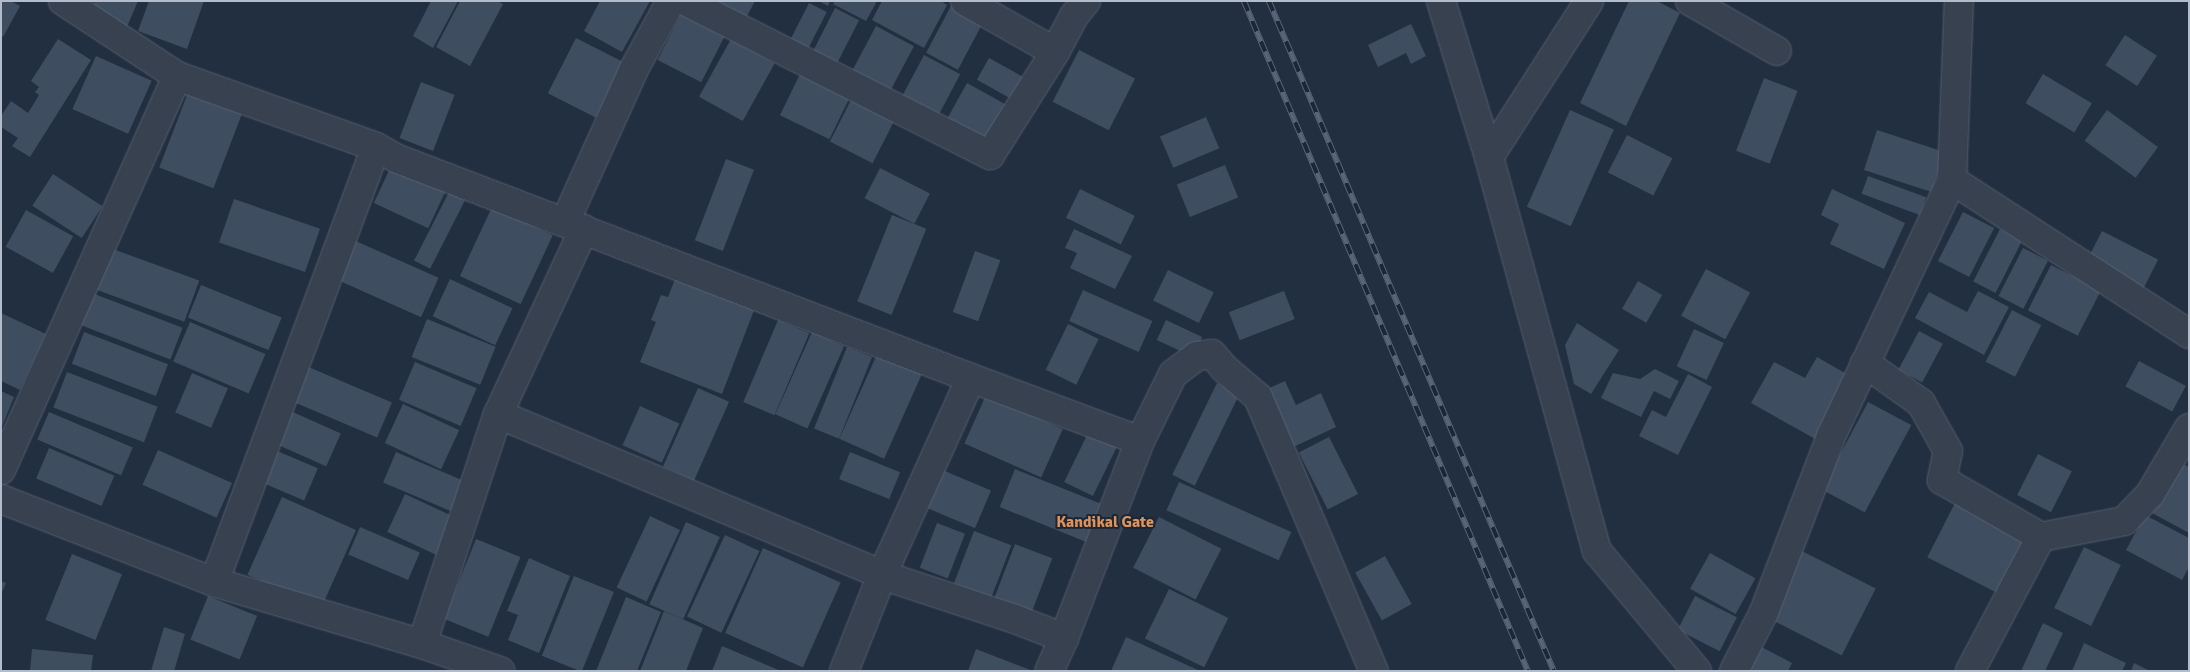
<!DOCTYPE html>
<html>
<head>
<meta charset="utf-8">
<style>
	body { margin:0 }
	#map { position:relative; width:2190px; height:672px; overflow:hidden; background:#222f40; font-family:Signika,sans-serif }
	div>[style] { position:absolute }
	.building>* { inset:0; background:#3e4d60; transform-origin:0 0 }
	.roads { filter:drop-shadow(0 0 1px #555f6e) drop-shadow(0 0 1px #555f6e) }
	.minor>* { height:28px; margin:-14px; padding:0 14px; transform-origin:14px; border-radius:14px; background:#374150 }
	.rail>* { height:5.5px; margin-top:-2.75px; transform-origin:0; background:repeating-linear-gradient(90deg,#1c2635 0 11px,#586577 0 22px); box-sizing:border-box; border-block:1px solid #586577 }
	span { translate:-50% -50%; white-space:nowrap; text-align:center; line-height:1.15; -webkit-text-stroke:4px #1c2635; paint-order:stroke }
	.neighbourhood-label { font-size:16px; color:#dd945c; font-weight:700 }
	.frame { position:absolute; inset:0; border:2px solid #b3bccb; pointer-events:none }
</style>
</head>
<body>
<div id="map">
	<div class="building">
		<i style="clip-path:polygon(1px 1px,11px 1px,20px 6px,3px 37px,1px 35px)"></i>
		<i style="clip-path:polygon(95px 1px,138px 1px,126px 29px,90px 14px)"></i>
		<i style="clip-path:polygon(149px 1px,204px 1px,187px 49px,138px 31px)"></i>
		<i style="clip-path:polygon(431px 1px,458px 1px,433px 48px,413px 36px)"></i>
		<i style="clip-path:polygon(460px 1px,497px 1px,503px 4px,470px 66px,436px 47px)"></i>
		<i style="clip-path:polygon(600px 1px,650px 1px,622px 52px,584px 31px)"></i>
		<i style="clip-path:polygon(714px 1px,755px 1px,746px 18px)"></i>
		<i style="clip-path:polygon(819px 1px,830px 1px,828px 6px)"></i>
		<i style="clip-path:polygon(835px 1px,877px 1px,866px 21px,833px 4px)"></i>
		<i style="clip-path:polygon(882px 1px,941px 1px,947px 5px,924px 48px,872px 20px)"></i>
		<i style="clip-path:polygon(1629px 1px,1657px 1px,1680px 13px,1626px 126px,1580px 103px)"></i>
		<i style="left:809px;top:3px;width:20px;height:46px;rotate:27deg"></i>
		<i style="left:951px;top:6px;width:36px;height:53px;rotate:28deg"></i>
		<i style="left:835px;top:8px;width:27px;height:51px;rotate:27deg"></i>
		<i style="left:683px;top:10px;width:49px;height:56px;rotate:27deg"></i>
		<i style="clip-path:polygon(1411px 24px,1426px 56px,1411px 64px,1406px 53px,1378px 67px,1368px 45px)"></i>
		<i style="left:876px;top:26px;width:43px;height:55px;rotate:28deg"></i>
		<i style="left:2125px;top:35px;width:38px;height:36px;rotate:33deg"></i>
		<i style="left:576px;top:38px;width:54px;height:62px;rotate:27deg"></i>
		<i style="clip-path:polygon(58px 39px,91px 60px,30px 157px,12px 146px,18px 138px,1px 127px,1px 116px,11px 101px,28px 113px,39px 95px,35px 92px,39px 87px,31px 81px)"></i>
		<i style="left:731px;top:39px;width:50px;height:66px;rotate:29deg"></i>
		<i style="left:1079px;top:50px;width:63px;height:58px;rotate:27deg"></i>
		<i style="left:924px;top:55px;width:41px;height:50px;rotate:28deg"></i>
		<i style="left:96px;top:56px;width:61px;height:58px;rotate:24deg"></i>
		<i style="left:989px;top:58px;width:41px;height:25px;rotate:29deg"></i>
		<i style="left:801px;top:72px;width:55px;height:48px;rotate:26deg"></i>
		<i style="left:2043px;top:74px;width:57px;height:34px;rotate:31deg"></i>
		<i style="left:1764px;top:78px;width:36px;height:78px;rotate:21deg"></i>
		<i style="left:421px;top:82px;width:36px;height:60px;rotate:21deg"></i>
		<i style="left:967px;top:83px;width:47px;height:49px;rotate:29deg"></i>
		<i style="left:189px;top:90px;width:58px;height:83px;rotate:21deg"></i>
		<i style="left:853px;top:96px;width:48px;height:51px;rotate:27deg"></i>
		<i style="left:1570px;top:110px;width:48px;height:106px;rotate:24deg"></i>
		<i style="left:2107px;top:110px;width:63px;height:38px;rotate:36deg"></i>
		<i style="left:1206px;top:117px;width:34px;height:50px;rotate:67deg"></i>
		<i style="left:1877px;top:130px;width:71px;height:42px;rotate:18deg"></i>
		<i style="left:1627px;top:135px;width:51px;height:42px;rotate:27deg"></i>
		<i style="left:726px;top:159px;width:30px;height:87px;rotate:21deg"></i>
		<i style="left:392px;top:164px;width:60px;height:43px;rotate:25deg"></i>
		<i style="left:1225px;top:165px;width:35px;height:52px;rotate:68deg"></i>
		<i style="left:880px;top:168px;width:56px;height:34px;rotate:27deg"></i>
		<i style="left:53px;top:174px;width:59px;height:38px;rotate:33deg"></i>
		<i style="left:1868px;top:176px;width:62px;height:19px;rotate:20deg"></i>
		<i style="left:1080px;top:189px;width:61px;height:32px;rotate:26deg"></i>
		<i style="clip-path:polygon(1832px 189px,1905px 223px,1884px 269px,1830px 244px,1839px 224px,1821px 215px)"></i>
		<i style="left:449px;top:192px;width:18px;height:77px;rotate:27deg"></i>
		<i style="left:234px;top:199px;width:91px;height:46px;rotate:19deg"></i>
		<i style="left:492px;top:207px;width:67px;height:76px;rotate:25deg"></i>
		<i style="left:26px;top:210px;width:54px;height:42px;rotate:29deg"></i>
		<i style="left:1963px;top:212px;width:35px;height:55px;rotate:27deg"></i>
		<i style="left:892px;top:215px;width:37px;height:93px;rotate:22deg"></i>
		<i style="clip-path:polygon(1074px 229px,1132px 256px,1115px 289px,1070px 268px,1077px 253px,1065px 248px)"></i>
		<i style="left:2000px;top:229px;width:25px;height:59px;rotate:27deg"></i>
		<i style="left:2102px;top:231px;width:63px;height:36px;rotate:27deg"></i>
		<i style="left:349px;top:238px;width:98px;height:43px;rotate:24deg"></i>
		<i style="left:110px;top:248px;width:95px;height:44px;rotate:20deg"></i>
		<i style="left:2023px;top:248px;width:28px;height:54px;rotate:27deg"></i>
		<i style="left:975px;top:251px;width:27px;height:65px;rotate:20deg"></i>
		<i style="left:2051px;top:265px;width:56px;height:51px;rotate:27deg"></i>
		<i style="left:1706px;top:269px;width:50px;height:53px;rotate:28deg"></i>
		<i style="left:1168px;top:270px;width:51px;height:34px;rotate:26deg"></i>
		<i style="clip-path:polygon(677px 274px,756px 305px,722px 394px,640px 362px,656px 322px,651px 320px,661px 295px,668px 297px)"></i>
		<i style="left:450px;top:279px;width:69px;height:41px;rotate:25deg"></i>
		<i style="left:1638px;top:281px;width:28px;height:32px;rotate:30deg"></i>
		<i style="left:201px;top:285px;width:87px;height:35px;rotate:22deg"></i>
		<i style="left:1083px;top:290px;width:76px;height:34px;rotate:24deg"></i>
		<i style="left:1284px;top:291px;width:30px;height:59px;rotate:69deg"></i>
		<i style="clip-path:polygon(1978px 291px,2009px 307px,1984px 355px,1915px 318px,1929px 292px,1967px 312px)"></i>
		<i style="left:92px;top:293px;width:97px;height:34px;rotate:21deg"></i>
		<i style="left:2012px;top:310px;width:33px;height:58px;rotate:27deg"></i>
		<i style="clip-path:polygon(1px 313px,46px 334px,20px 390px,1px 381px)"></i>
		<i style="left:427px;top:319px;width:74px;height:41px;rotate:22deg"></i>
		<i style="left:778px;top:320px;width:34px;height:89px;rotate:23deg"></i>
		<i style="left:1166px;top:320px;width:40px;height:22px;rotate:25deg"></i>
		<i style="left:190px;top:322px;width:82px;height:43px;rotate:23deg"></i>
		<i style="clip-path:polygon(1577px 323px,1619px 350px,1591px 394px,1574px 384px,1565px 345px)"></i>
		<i style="left:1068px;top:324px;width:34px;height:51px;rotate:26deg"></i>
		<i style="left:1694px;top:329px;width:33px;height:41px;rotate:25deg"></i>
		<i style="left:1919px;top:331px;width:27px;height:44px;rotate:28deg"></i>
		<i style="left:84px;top:332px;width:90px;height:34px;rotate:21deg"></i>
		<i style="left:812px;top:332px;width:35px;height:90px;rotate:24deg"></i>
		<i style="left:847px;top:347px;width:27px;height:88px;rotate:22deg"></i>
		<i style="left:878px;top:352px;width:49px;height:95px;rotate:24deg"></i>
		<i style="clip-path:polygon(1817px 357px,1852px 377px,1817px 440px,1751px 403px,1774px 362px,1805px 378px)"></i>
		<i style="left:2139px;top:361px;width:53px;height:29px;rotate:28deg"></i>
		<i style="left:415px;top:362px;width:67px;height:41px;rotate:23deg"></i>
		<i style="left:299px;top:363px;width:101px;height:38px;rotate:23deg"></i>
		<i style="clip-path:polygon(1655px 369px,1679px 381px,1670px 399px,1654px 391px,1641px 417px,1601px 398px,1613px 373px,1640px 379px)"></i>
		<i style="left:67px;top:372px;width:97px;height:38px;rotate:21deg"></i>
		<i style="left:192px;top:373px;width:39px;height:43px;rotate:23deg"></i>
		<i style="clip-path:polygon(1688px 374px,1712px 387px,1678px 455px,1639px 436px,1652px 410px,1666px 417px)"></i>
		<i style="clip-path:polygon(1285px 381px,1296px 405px,1321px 393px,1336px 427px,1289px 449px,1263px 391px)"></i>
		<i style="left:1217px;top:383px;width:25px;height:102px;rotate:26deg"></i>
		<i style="left:698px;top:388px;width:34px;height:86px;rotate:24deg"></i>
		<i style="clip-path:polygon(1px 391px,14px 397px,1px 429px)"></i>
		<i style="left:986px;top:395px;width:84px;height:53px;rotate:24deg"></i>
		<i style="left:1868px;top:402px;width:49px;height:99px;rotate:28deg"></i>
		<i style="left:403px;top:404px;width:62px;height:43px;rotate:25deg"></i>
		<i style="left:640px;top:406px;width:43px;height:43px;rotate:24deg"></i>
		<i style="left:286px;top:409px;width:60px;height:36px;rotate:24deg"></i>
		<i style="left:49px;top:412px;width:91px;height:30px;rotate:23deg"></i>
		<i style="left:1090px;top:429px;width:32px;height:59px;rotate:26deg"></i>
		<i style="left:1329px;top:437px;width:64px;height:34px;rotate:63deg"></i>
		<i style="left:49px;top:448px;width:71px;height:33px;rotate:23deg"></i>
		<i style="left:270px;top:448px;width:52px;height:35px;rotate:23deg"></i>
		<i style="left:158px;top:450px;width:81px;height:38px;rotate:24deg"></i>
		<i style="left:396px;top:452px;width:83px;height:33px;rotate:23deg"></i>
		<i style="left:850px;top:452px;width:54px;height:29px;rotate:22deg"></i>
		<i style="left:2038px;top:454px;width:38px;height:46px;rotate:27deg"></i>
		<i style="clip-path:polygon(2179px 462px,2189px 467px,2189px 533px,2152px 513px)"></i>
		<i style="left:933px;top:466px;width:63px;height:41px;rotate:23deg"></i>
		<i style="left:1015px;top:469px;width:98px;height:41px;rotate:22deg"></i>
		<i style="left:1179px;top:482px;width:123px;height:31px;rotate:24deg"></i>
		<i style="left:405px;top:494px;width:55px;height:42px;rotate:25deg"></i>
		<i style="left:282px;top:497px;width:81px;height:85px;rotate:24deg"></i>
		<i style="left:1955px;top:503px;width:83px;height:61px;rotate:27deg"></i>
		<i style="clip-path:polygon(2145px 515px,2189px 538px,2189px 567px,2182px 580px,2126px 550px)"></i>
		<i style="left:650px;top:516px;width:33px;height:79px;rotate:25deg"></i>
		<i style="left:1159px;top:517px;width:70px;height:57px;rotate:27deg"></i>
		<i style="left:686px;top:522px;width:37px;height:90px;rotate:24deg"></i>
		<i style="left:937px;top:523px;width:30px;height:48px;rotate:21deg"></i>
		<i style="left:360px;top:527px;width:65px;height:30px;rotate:23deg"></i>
		<i style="left:974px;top:531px;width:40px;height:56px;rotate:21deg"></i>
		<i style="left:725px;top:535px;width:38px;height:90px;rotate:25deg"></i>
		<i style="left:476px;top:539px;width:48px;height:86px;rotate:22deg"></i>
		<i style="left:1015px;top:544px;width:40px;height:58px;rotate:21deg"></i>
		<i style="left:2084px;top:547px;width:41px;height:68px;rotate:26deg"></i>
		<i style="left:763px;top:548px;width:85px;height:93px;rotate:24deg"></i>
		<i style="left:1800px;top:550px;width:85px;height:75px;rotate:27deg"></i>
		<i style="left:1710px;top:553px;width:52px;height:41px;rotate:29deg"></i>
		<i style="left:72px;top:554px;width:54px;height:71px;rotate:22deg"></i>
		<i style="left:1385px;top:556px;width:55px;height:34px;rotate:61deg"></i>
		<i style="clip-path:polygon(529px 558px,570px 576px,539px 653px,508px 640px,518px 615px,507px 611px)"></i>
		<i style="left:574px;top:576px;width:43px;height:86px;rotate:22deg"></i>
		<i style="clip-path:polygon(1px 581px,6px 583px,1px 594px)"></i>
		<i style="left:1169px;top:589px;width:66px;height:55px;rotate:26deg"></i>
		<i style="left:208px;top:596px;width:53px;height:47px;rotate:22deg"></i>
		<i style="left:1695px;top:596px;width:47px;height:38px;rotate:27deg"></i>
		<i style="clip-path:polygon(626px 597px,661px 612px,637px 671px,596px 671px)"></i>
		<i style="clip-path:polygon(664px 611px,703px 628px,686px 671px,640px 671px)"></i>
		<i style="clip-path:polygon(2043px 623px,2063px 633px,2045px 671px,2021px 671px)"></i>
		<i style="clip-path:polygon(164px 627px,185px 634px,174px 671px,151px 671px)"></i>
		<i style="clip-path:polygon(1126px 637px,1200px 671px,1111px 671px)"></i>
		<i style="clip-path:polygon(2084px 643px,2126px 663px,2122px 671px,2072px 671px)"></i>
		<i style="clip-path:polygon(1756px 644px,1792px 663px,1788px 671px,1742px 671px)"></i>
		<i style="clip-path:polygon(722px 646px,781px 671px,712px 671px)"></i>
		<i style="clip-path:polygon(32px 649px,93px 655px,91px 671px,30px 671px)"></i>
		<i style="clip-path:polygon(976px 649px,1033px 671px,968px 671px)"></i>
		<i style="clip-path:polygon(2134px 663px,2150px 671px,2131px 671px)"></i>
	</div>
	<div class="roads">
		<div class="minor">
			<i style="left:63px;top:1px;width:136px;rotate:33.3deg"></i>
			<i style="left:177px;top:76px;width:211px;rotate:19.6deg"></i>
			<i style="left:376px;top:147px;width:25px;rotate:29deg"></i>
			<i style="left:398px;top:159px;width:613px;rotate:20.92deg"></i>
			<i style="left:971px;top:378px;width:180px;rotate:20.4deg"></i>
			<i style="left:1140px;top:441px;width:211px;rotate:111.1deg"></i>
			<i style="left:1064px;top:638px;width:36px;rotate:114deg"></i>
			<i style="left:685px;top:1px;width:342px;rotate:26.8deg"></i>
			<i style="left:990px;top:155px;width:122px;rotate:-57.7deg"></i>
			<i style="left:1055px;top:52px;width:41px;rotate:-62.2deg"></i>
			<i style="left:1074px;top:16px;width:19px;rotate:-51deg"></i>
			<i style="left:965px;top:1px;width:103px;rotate:29.5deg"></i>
			<i style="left:1441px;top:1px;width:163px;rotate:72.9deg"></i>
			<i style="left:1489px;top:157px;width:409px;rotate:74.7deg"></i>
			<i style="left:1597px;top:551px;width:156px;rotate:50.2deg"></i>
			<i style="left:1690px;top:1px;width:100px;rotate:29.9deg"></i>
			<i style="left:376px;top:147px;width:464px;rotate:110.4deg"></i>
			<i style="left:214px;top:582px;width:217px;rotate:16.6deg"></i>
			<i style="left:1489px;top:157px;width:185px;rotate:-57.3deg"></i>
			<i style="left:1952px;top:180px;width:283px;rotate:33deg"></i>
			<i style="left:565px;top:222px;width:168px;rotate:-65.7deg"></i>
			<i style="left:634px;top:69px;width:77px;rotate:-61.4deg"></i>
			<i style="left:584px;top:229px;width:204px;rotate:114.9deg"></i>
			<i style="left:498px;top:414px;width:416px;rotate:22.7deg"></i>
			<i style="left:882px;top:575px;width:140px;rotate:18.3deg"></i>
			<i style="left:1015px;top:619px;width:53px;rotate:21.2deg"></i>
			<i style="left:1865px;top:363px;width:69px;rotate:35.5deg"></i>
			<i style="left:1921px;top:403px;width:55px;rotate:60.6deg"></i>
			<i style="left:1948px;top:451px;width:30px;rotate:102deg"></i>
			<i style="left:1942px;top:480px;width:114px;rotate:29.9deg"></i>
			<i style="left:498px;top:414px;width:242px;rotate:108.3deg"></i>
			<i style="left:422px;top:644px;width:83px;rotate:19.1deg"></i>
			<i style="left:1140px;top:441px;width:75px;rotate:-63.8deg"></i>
			<i style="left:1173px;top:374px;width:30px;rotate:-37deg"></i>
			<i style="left:1197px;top:356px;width:15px;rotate:-8deg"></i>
			<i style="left:1212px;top:354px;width:20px;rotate:49deg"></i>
			<i style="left:1225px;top:369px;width:43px;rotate:40.3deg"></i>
			<i style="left:1258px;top:397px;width:298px;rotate:67.1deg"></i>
			<i style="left:1px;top:470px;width:432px;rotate:-65.9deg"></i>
			<i style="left:1px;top:499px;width:229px;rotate:21.3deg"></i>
			<i style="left:844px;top:671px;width:103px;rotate:-68.4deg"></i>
			<i style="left:882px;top:575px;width:216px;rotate:-65.7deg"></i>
			<i style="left:1734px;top:671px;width:66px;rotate:-63deg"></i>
			<i style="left:1764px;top:612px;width:191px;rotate:-69.1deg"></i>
			<i style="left:1832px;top:434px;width:281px;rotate:-64.7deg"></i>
			<i style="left:1952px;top:180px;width:179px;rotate:-87.8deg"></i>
			<i style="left:1970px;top:671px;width:152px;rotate:-62.1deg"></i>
			<i style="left:2041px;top:537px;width:85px;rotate:-10.9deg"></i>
			<i style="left:2124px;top:521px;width:37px;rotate:-46deg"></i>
			<i style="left:2150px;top:494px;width:77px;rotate:-59.4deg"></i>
		</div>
	</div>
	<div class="rail">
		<i style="left:1244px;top:1px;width:728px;rotate:67.03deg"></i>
		<i style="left:1269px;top:1px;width:728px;rotate:66.96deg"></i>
	</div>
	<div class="neighbourhood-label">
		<span style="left:1105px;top:522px">Kandikal Gate</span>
	</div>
	<div class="frame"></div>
</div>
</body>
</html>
